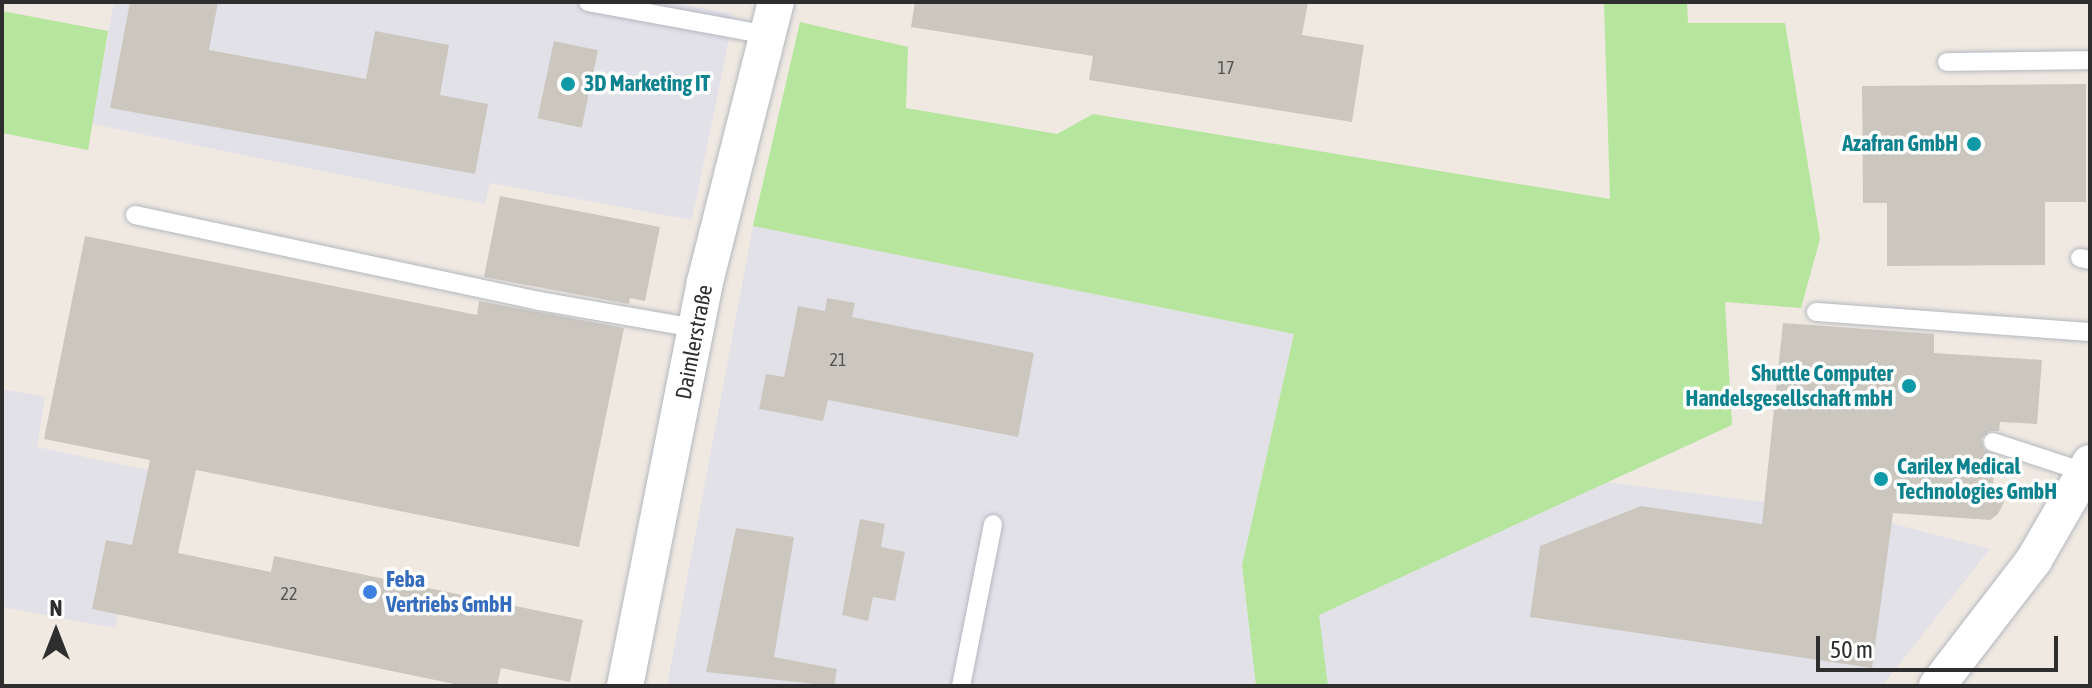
<!DOCTYPE html>
<html>
<head>
<meta charset="utf-8">
<style>
	body { margin:0 }
	#map { position:relative; width:2092px; height:688px; overflow:hidden; background:#efe9e1; font-family:"Asap Condensed",sans-serif }
	div>[style] { position:absolute }
	.industrial>* { inset:0; background:#e3e1e8 }
	.green>* { inset:0; background:#b6e59e }
	.building>* { inset:0; background:#cbc7bf; transform-origin:0 0 }
	.roads { filter:drop-shadow(0 0 2px #b4b7c1) drop-shadow(0 0 2px #b4b7c1) }
	.service>* { height:18px; margin:-9px; padding:0 9px; transform-origin:9px; border-radius:9px; background:#fff }
	.minor>* { height:36px; margin:-18px; padding:0 18px; transform-origin:18px; border-radius:18px; background:#fff }
	.dots>* { width:22px; height:22px; translate:-50% -50%; box-sizing:border-box; border:4px solid #fff; border-radius:50% }
	span { translate:-50% -50%; white-space:nowrap; text-align:center; line-height:1.15; -webkit-text-stroke:7px #fff; paint-order:stroke }
	.number-label { font-size:18px; color:#555452 }
	.number-label span { -webkit-text-stroke-width:0 }
	.culture-label { font-size:22px; color:#0d838f; font-weight:700 }
	.left { translate:0 -50%; text-align:left }
	.right { translate:-100% -50%; text-align:right }
	.street-label { font-size:22px; color:#2e2e2e }
	.shop-label { font-size:22px; color:#366cbe; font-weight:700 }
	.frame { position:absolute; inset:0; border:4px solid #2e2e2e; pointer-events:none }
	.north { position:absolute; left:16px; top:592px; width:80px; height:80px; -webkit-text-stroke:6px #fff; paint-order:stroke; rotate:0deg; font-size:22px; font-weight:700; line-height:32px; text-align:center; color:#2e2e2e }
	.north::after { content:''; display:block; margin:auto; width:28px; height:36px; background:#2e2e2e; clip-path:polygon(50% 0,100% 100%,50% 72%,0 100%) }
	.scale { position:absolute; left:1816px; top:636px; width:242px; height:36px; box-sizing:border-box; border:4px solid #2e2e2e; border-top:0; padding-left:10px; font-size:24px; line-height:28px; white-space:nowrap; color:#2e2e2e; -webkit-text-stroke:6px #fff; paint-order:stroke }
</style>
</head>
<body>
<div id="map">
	<div class="industrial">
		<i style="clip-path:polygon(114px 2px,669px 2px,734px 14px,692px 220px,490px 183px,485px 204px,92px 124px)"></i>
		<i style="clip-path:polygon(753px 226px,1294px 334px,1242px 565px,1256px 686px,667px 686px)"></i>
		<i style="clip-path:polygon(2px 389px,45px 397px,37px 447px,148px 470px,115px 628px,2px 607px)"></i>
		<i style="clip-path:polygon(1607px 482px,1857px 514px,1990px 549px,1882px 686px,1328px 686px,1318px 615px)"></i>
	</div>
	<div class="green">
		<i style="clip-path:polygon(1604px 2px,1687px 2px,1688px 23px,1785px 23px,1820px 239px,1801px 308px,1725px 302px,1732px 425px,1319px 615px,1328px 686px,1256px 686px,1242px 565px,1294px 334px,753px 226px,800px 22px,908px 47px,906px 108px,1057px 134px,1093px 114px,1610px 199px)"></i>
		<i style="clip-path:polygon(2px 11px,108px 31px,88px 150px,2px 133px)"></i>
	</div>
	<div class="building">
		<i style="clip-path:polygon(130px 2px,218px 2px,209px 50px,366px 79px,375px 31px,449px 45px,440px 95px,488px 104px,475px 174px,110px 108px)"></i>
		<i style="clip-path:polygon(915px 2px,1308px 2px,1302px 35px,1364px 45px,1352px 122px,1089px 80px,1093px 56px,911px 27px)"></i>
		<i style="left:554px;top:41px;width:45px;height:79px;rotate:12deg"></i>
		<i style="clip-path:polygon(2086px 84px,2086px 202px,2045px 202px,2045px 265px,1887px 266px,1887px 203px,1863px 203px,1862px 86px)"></i>
		<i style="clip-path:polygon(500px 196px,660px 227px,645px 301px,630px 298px,629px 304px,484px 277px)"></i>
		<i style="clip-path:polygon(85px 236px,477px 315px,479px 301px,624px 328px,579px 547px,196px 470px,178px 553px,271px 572px,274px 556px,583px 620px,570px 682px,501px 668px,497px 686px,464px 686px,92px 609px,106px 540px,132px 545px,150px 460px,44px 439px)"></i>
		<i style="clip-path:polygon(827px 298px,855px 303px,852px 317px,1034px 353px,1018px 437px,828px 400px,823px 421px,759px 409px,766px 374px,784px 377px,798px 306px,825px 311px)"></i>
		<i style="clip-path:polygon(1783px 323px,1934px 334px,1934px 353px,2042px 360px,2037px 424px,2000px 422px,1999px 431px,1990px 431px,1981px 439px,1984px 449px,1996px 456px,1992px 494px,2007px 496px,1998px 514px,1990px 520px,1893px 513px,1872px 668px,1530px 617px,1540px 546px,1641px 506px,1762px 524px)"></i>
		<i style="clip-path:polygon(860px 519px,885px 524px,881px 547px,905px 552px,895px 601px,873px 597px,868px 621px,842px 615px)"></i>
		<i style="clip-path:polygon(736px 528px,794px 537px,774px 657px,837px 669px,834px 686px,706px 672px)"></i>
	</div>
	<div class="roads">
		<div class="service">
			<i style="left:588px;top:2px;width:183px;rotate:10.4deg"></i>
			<i style="left:1947px;top:62px;width:143px;rotate:-0.8deg"></i>
			<i style="left:135px;top:215px;width:413px;rotate:12deg"></i>
			<i style="left:539px;top:301px;width:159px;rotate:9.8deg"></i>
			<i style="left:2080px;top:258px;width:10px;rotate:11deg"></i>
			<i style="left:1816px;top:312px;width:275px;rotate:4.2deg"></i>
			<i style="left:1993px;top:442px;width:97px;rotate:18.1deg"></i>
			<i style="left:961px;top:686px;width:165px;rotate:-78.8deg"></i>
		</div>
		<div class="minor">
			<i style="left:625px;top:686px;width:412px;rotate:-78.8deg"></i>
			<i style="left:705px;top:282px;width:289px;rotate:-75.8deg"></i>
			<i style="left:1937px;top:686px;width:159px;rotate:-52.4deg"></i>
			<i style="left:2034px;top:560px;width:112px;rotate:-60deg"></i>
		</div>
	</div>
	<div class="dots">
		<i style="left:568px;top:84px;background:#0f9aa8"></i>
		<i style="left:1974px;top:144px;background:#0f9aa8"></i>
		<i style="left:1909px;top:386px;background:#0f9aa8"></i>
		<i style="left:1881px;top:479px;background:#0f9aa8"></i>
		<i style="left:370px;top:592px;background:#3f7fe0"></i>
	</div>
	<div class="number-label">
		<span style="left:1226px;top:68px">17</span>
		<span style="left:838px;top:360px">21</span>
		<span style="left:289px;top:594px">22</span>
	</div>
	<div class="culture-label">
		<span class="left" style="left:584px;top:84px">3D Marketing IT</span>
		<span class="right" style="left:1958px;top:144px">Azafran GmbH</span>
		<span class="right" style="left:1893px;top:386px">Shuttle Computer<br>Handelsgesellschaft mbH</span>
		<span class="left" style="left:1897px;top:479px">Carilex Medical<br>Technologies GmbH</span>
	</div>
	<div class="street-label">
		<span style="left:694px;top:342px;rotate:-79deg">Daimlerstraße</span>
	</div>
	<div class="shop-label">
		<span class="left" style="left:386px;top:592px">Feba<br>Vertriebs GmbH</span>
	</div>
	<div class="frame"></div>
	<div class="north">N</div>
	<div class="scale">50 m</div>
</div>
</body>
</html>
